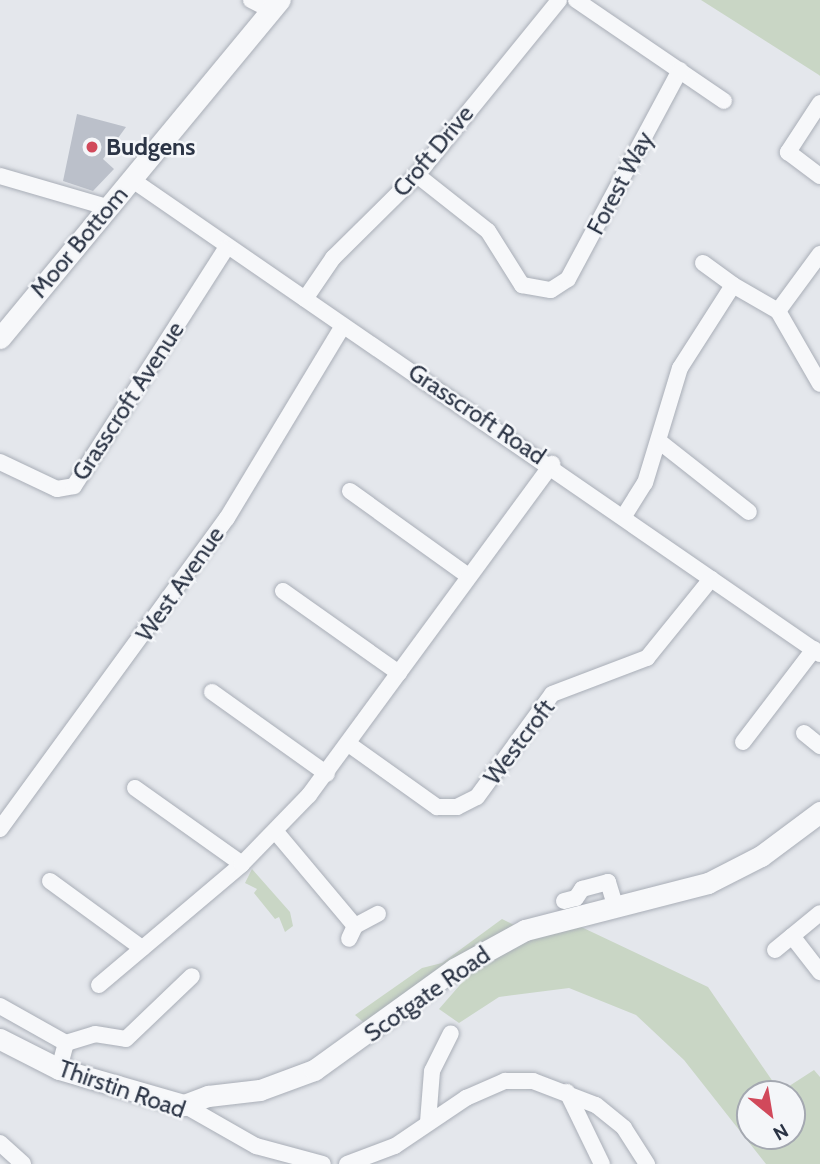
<!DOCTYPE html>
<html>
<head>
<meta charset="utf-8">
<style>
	body { margin:0 }
	#map { position:relative; width:820px; height:1164px; overflow:hidden; background:#e4e7ec; font-family:Cabin,sans-serif }
	div>[style] { position:absolute }
	.green>* { inset:0; background:#c9d6c5 }
	.building>* { inset:0; background:#bbc0ca }
	.roads { filter:drop-shadow(0 0 2px #a9aeb7) drop-shadow(0 0 2px #a9aeb7) }
	.minor>* { height:16px; margin:-8px; padding:0 8px; transform-origin:8px; border-radius:8px; background:#f7f8fa }
	.tertiary>* { height:21px; margin:-10.5px; padding:0 10.5px; transform-origin:10.5px; border-radius:10.5px; background:#f7f8fa }
	.dots>* { width:19px; height:19px; translate:-50% -50%; box-sizing:border-box; border:4px solid #f4f6f9; border-radius:50% }
	span { translate:-50% -50%; white-space:nowrap; text-align:center; line-height:1.15; -webkit-text-stroke:5px #f4f6f9; paint-order:stroke }
	.poi-label { font-size:24px; color:#2b3445; font-weight:700 }
	.left { translate:0 -50%; text-align:left }
	.street-label { font-size:24px; color:#2b3445 }
	.north { position:absolute; left:736px; top:1080px; width:70px; height:70px; box-sizing:border-box; background:#f4f6f9; border:2px solid #a4a8b1; border-radius:50%; rotate:150deg; font-size:19px; font-weight:700; line-height:28px; text-align:center; color:#2b3445 }
	.north::after { content:''; display:block; margin:auto; width:24px; height:32px; background:#d1495b; clip-path:polygon(50% 0,100% 100%,50% 72%,0 100%) }
</style>
</head>
<body>
<div id="map">
	<div class="green">
		<i style="clip-path:polygon(701px 0,820px 0,820px 76px,819px 75px)"></i>
		<i style="clip-path:polygon(252px 869px,290px 912px,293px 926px,285px 932px,279px 917px,275px 919px,254px 893px,257px 889px,245px 883px)"></i>
		<i style="clip-path:polygon(evenodd,502px 919px,530px 933px,575px 924px,708px 987px,780px 1092px,814px 1070px,820px 1077px,820px 1164px,766px 1164px,684px 1060px,636px 1015px,569px 988px,499px 997px,459px 1023px,439px 1009px,466px 978px,454px 965px,370px 1028px,355px 1015px,422px 968px,442px 963px,502px 919px,750px 1094px,792px 1094px,792px 1136px,750px 1136px,750px 1094px)"></i>
	</div>
	<div class="building">
		<i style="clip-path:polygon(77px 114px,126px 127px,103px 159px,114px 169px,93px 191px,63px 181px)"></i>
	</div>
	<div class="roads">
		<div class="minor">
			<i style="left:251px;top:0;width:22px;rotate:27deg"></i>
			<i style="left:576px;top:0;width:179px;rotate:34.3deg"></i>
			<i style="left:820px;top:103px;width:59px;rotate:123.1deg"></i>
			<i style="left:788px;top:152px;width:40px;rotate:37deg"></i>
			<i style="left:417px;top:175px;width:90px;rotate:38.3deg"></i>
			<i style="left:488px;top:231px;width:64px;rotate:57.8deg"></i>
			<i style="left:522px;top:285px;width:29px;rotate:10deg"></i>
			<i style="left:551px;top:290px;width:20px;rotate:-33deg"></i>
			<i style="left:568px;top:279px;width:237px;rotate:-61.8deg"></i>
			<i style="left:0;top:176px;width:111px;rotate:16.2deg"></i>
			<i style="left:131px;top:179px;width:837px;rotate:34.58deg"></i>
			<i style="left:703px;top:263px;width:37px;rotate:36deg"></i>
			<i style="left:305px;top:299px;width:50px;rotate:-55.7deg"></i>
			<i style="left:333px;top:258px;width:118px;rotate:-44.7deg"></i>
			<i style="left:417px;top:175px;width:225px;rotate:-50.9deg"></i>
			<i style="left:778px;top:311px;width:84px;rotate:60.1deg"></i>
			<i style="left:660px;top:442px;width:113px;rotate:38.2deg"></i>
			<i style="left:0;top:462px;width:63px;rotate:25.3deg"></i>
			<i style="left:57px;top:489px;width:17px;rotate:-10deg"></i>
			<i style="left:74px;top:486px;width:282px;rotate:-57.4deg"></i>
			<i style="left:350px;top:491px;width:144px;rotate:35.7deg"></i>
			<i style="left:624px;top:516px;width:39px;rotate:-58deg"></i>
			<i style="left:645px;top:483px;width:120px;rotate:-73.1deg"></i>
			<i style="left:680px;top:368px;width:98px;rotate:-57.4deg"></i>
			<i style="left:733px;top:285px;width:52px;rotate:30deg"></i>
			<i style="left:778px;top:311px;width:71px;rotate:-53.6deg"></i>
			<i style="left:283px;top:591px;width:142px;rotate:35.3deg"></i>
			<i style="left:212px;top:692px;width:141px;rotate:35.5deg"></i>
			<i style="left:804px;top:733px;width:21px;rotate:39deg"></i>
			<i style="left:743px;top:742px;width:117px;rotate:-52.6deg"></i>
			<i style="left:350px;top:745px;width:107px;rotate:35.5deg"></i>
			<i style="left:437px;top:807px;width:20px"></i>
			<i style="left:457px;top:807px;width:22px;rotate:-27deg"></i>
			<i style="left:477px;top:797px;width:127px;rotate:-53.9deg"></i>
			<i style="left:552px;top:694px;width:102px;rotate:-20.8deg"></i>
			<i style="left:647px;top:658px;width:102px;rotate:-51deg"></i>
			<i style="left:135px;top:788px;width:131px;rotate:35.4deg"></i>
			<i style="left:0;top:829px;width:385px;rotate:-53.9deg"></i>
			<i style="left:227px;top:518px;width:224px;rotate:-58.9deg"></i>
			<i style="left:276px;top:832px;width:123px;rotate:50deg"></i>
			<i style="left:355px;top:926px;width:14px;rotate:115deg"></i>
			<i style="left:50px;top:881px;width:114px;rotate:36.1deg"></i>
			<i style="left:564px;top:901px;width:12px;rotate:-14deg"></i>
			<i style="left:576px;top:898px;width:11px;rotate:-56deg"></i>
			<i style="left:582px;top:889px;width:27px;rotate:-15deg"></i>
			<i style="left:608px;top:882px;width:27px;rotate:73deg"></i>
			<i style="left:355px;top:926px;width:26px;rotate:-28deg"></i>
			<i style="left:792px;top:936px;width:46px;rotate:52.1deg"></i>
			<i style="left:775px;top:950px;width:58px;rotate:-39.4deg"></i>
			<i style="left:99px;top:985px;width:187px;rotate:-40.2deg"></i>
			<i style="left:242px;top:864px;width:96px;rotate:-45.8deg"></i>
			<i style="left:309px;top:795px;width:411px;rotate:-53.7deg"></i>
			<i style="left:0;top:1006px;width:76px;rotate:29.3deg"></i>
			<i style="left:59px;top:1069px;width:27px;rotate:-75deg"></i>
			<i style="left:66px;top:1043px;width:30px;rotate:-17deg"></i>
			<i style="left:95px;top:1034px;width:31px;rotate:9deg"></i>
			<i style="left:126px;top:1039px;width:91px;rotate:-43.7deg"></i>
			<i style="left:567px;top:1092px;width:80px;rotate:64.1deg"></i>
			<i style="left:184px;top:1105px;width:83px;rotate:29.7deg"></i>
			<i style="left:256px;top:1146px;width:69px;rotate:15deg"></i>
			<i style="left:428px;top:1122px;width:51px;rotate:-85.5deg"></i>
			<i style="left:432px;top:1071px;width:42px;rotate:-63.4deg"></i>
			<i style="left:0;top:1143px;width:31px;rotate:42deg"></i>
			<i style="left:347px;top:1164px;width:51px;rotate:-20.6deg"></i>
			<i style="left:395px;top:1146px;width:86px;rotate:-34.1deg"></i>
			<i style="left:466px;top:1098px;width:43px;rotate:-23.6deg"></i>
			<i style="left:505px;top:1081px;width:28px"></i>
			<i style="left:533px;top:1081px;width:67px;rotate:20.9deg"></i>
			<i style="left:596px;top:1105px;width:36px;rotate:39deg"></i>
			<i style="left:624px;top:1128px;width:43px;rotate:57.4deg"></i>
		</div>
		<div class="tertiary">
			<i style="left:0;top:338px;width:439px;rotate:-50.4deg"></i>
			<i style="left:0;top:1039px;width:66px;rotate:27deg"></i>
			<i style="left:59px;top:1069px;width:130px;rotate:16.1deg"></i>
			<i style="left:184px;top:1105px;width:26px;rotate:-21deg"></i>
			<i style="left:208px;top:1096px;width:52px;rotate:-6.6deg"></i>
			<i style="left:260px;top:1090px;width:58px;rotate:-20.3deg"></i>
			<i style="left:314px;top:1070px;width:173px;rotate:-35.8deg"></i>
			<i style="left:454px;top:969px;width:81px;rotate:-28.8deg"></i>
			<i style="left:525px;top:930px;width:189px;rotate:-14.4deg"></i>
			<i style="left:708px;top:883px;width:59px;rotate:-27deg"></i>
			<i style="left:761px;top:856px;width:74px;rotate:-36.7deg"></i>
		</div>
	</div>
	<div class="dots">
		<i style="left:92px;top:147px;background:#d1495b"></i>
	</div>
	<div class="poi-label">
		<span class="left" style="left:106px;top:147px">Budgens</span>
	</div>
	<div class="street-label">
		<span style="left:433px;top:151px;rotate:-50deg">Croft Drive</span>
		<span style="left:620px;top:183px;rotate:-62deg">Forest Way</span>
		<span style="left:79px;top:242px;rotate:-50deg">Moor Bottom</span>
		<span style="left:128px;top:401px;rotate:-57deg">Grasscroft Avenue</span>
		<span style="left:477px;top:414px;rotate:34deg">Grasscroft Road</span>
		<span style="left:180px;top:584px;rotate:-55deg">West Avenue</span>
		<span style="left:519px;top:742px;rotate:-53deg">Westcroft</span>
		<span style="left:427px;top:994px;rotate:-35deg">Scotgate Road</span>
		<span style="left:122px;top:1089px;rotate:19deg">Thirstin Road</span>
	</div>
	<div class="north">N</div>
</div>
</body>
</html>
